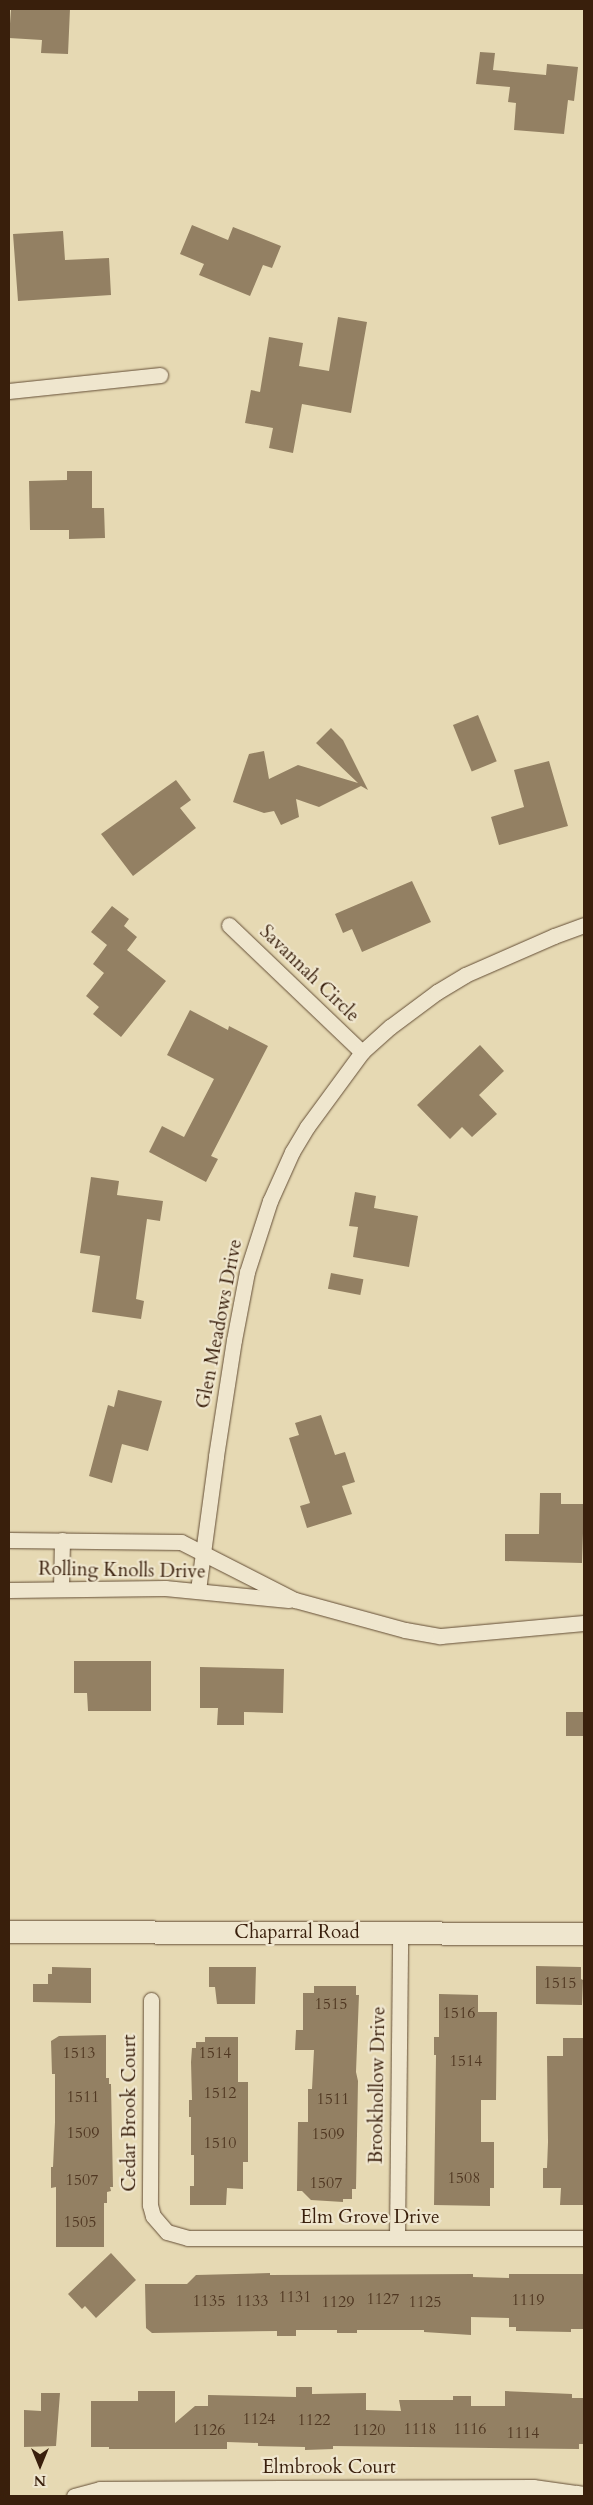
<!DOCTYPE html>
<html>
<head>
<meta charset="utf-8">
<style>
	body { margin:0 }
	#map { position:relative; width:593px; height:2505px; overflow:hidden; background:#e6d9b3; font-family:Cardo,serif }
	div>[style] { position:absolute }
	.building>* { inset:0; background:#938063; transform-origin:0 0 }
	.roads { filter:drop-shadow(0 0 1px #644e36) drop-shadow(0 0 1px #644e36) }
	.minor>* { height:15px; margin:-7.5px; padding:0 7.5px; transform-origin:7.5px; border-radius:7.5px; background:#efe6ce }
	.secondary>* { height:22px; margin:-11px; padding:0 11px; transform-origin:11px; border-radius:11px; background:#efe6ce }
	span { translate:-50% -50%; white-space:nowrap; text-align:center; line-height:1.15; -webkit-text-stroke:4.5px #efe6ce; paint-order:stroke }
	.number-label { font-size:16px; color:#503722 }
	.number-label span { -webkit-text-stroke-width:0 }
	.street-label { font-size:19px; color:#391f0c }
	.frame { position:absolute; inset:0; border:10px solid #391f0c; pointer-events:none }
	.north { position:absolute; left:15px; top:2440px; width:50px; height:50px; -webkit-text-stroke:4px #efe6ce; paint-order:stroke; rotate:180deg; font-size:14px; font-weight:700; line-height:20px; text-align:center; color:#391f0c }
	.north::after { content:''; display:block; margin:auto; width:18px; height:22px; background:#391f0c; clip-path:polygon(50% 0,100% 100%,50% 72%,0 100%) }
</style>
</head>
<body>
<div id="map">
	<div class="building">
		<i style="clip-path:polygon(11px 9px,70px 9px,68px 54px,41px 53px,42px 40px,9px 38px)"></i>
		<i style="clip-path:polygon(480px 52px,495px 53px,493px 70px,546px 75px,547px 64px,578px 67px,574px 101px,568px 100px,564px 134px,514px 130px,516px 103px,508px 102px,510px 87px,476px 84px)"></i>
		<i style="clip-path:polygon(192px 225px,228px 240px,233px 227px,281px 246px,272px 268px,263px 265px,250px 296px,199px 275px,204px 264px,180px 254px)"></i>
		<i style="clip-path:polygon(63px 231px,65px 260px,109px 258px,111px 295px,18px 301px,13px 234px)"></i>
		<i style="clip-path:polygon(338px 317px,367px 322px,351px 413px,302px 404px,293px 453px,269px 448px,273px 428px,245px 423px,251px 390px,260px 392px,269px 337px,303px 343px,299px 366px,329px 371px)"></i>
		<i style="clip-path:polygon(67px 471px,92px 471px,92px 508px,104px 508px,105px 538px,69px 539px,69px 530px,30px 530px,29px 481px,67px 480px)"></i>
		<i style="left:478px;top:715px;width:50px;height:27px;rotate:68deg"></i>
		<i style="clip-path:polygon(331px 728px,343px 740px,368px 790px,361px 786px,319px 807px,296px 799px,299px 817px,281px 825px,274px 811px,264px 813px,233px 802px,249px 754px,264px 751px,269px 779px,298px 765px,358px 783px,316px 743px)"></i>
		<i style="clip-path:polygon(549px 761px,568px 826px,499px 845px,491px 817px,524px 807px,514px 770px)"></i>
		<i style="clip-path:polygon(176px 780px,191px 800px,180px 808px,196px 828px,133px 876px,101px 834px)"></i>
		<i style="clip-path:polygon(412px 881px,431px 922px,362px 952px,352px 929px,343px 933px,335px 914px)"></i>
		<i style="clip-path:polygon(112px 906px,129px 919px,124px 926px,137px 937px,127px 950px,166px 981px,121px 1037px,93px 1014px,99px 1007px,86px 996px,104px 973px,93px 964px,107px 945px,91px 932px)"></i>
		<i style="clip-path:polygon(190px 1010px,228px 1030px,229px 1026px,268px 1046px,211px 1156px,218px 1159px,206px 1182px,149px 1152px,162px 1126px,184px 1137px,214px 1079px,167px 1055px)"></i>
		<i style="clip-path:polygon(480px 1045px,504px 1071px,479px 1095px,497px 1114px,472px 1137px,462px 1127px,450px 1139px,417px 1105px)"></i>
		<i style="clip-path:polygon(91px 1177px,119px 1181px,117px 1195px,163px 1201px,160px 1221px,147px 1219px,136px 1299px,144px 1301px,141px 1319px,92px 1312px,100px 1256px,80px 1253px)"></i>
		<i style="clip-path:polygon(355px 1192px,376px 1196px,374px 1208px,418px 1216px,409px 1267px,353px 1257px,358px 1227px,349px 1226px)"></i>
		<i style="left:331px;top:1273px;width:33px;height:16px;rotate:11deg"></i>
		<i style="clip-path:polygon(118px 1390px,162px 1401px,148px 1451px,122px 1444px,112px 1483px,89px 1476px,108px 1405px,114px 1407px)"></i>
		<i style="clip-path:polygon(321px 1415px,335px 1455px,345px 1452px,355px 1482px,342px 1486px,352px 1514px,307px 1528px,300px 1506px,310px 1503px,289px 1438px,299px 1435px,295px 1423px)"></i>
		<i style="clip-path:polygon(540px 1493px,561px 1493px,561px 1504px,584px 1504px,582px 1563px,505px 1561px,505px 1534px,539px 1534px)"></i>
		<i style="clip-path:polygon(74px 1661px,151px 1661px,151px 1711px,88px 1711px,87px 1693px,74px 1693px)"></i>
		<i style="clip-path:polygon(200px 1667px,284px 1669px,283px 1713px,244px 1712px,244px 1725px,217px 1725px,218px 1708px,200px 1708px)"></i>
		<i style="left:584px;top:1712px;width:24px;height:18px;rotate:90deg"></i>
		<i style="clip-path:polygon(536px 1966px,581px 1967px,581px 1979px,583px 1980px,582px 2005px,536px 2004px)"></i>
		<i style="clip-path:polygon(52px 1967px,91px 1968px,91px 2003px,33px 2002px,33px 1984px,48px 1984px,48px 1974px,52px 1974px)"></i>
		<i style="clip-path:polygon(209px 1967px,256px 1967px,255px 2004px,217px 2004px,215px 1987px,209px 1987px)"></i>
		<i style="clip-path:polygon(314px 1986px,356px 1986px,356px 1995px,359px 1995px,356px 2072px,358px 2081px,356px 2189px,352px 2189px,352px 2199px,343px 2199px,343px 2202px,311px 2200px,302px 2191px,297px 2191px,298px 2122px,308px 2122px,308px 2089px,312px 2089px,314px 2050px,295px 2050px,296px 2030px,303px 2030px,303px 1993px,314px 1993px)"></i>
		<i style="clip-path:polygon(439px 1994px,478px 1995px,478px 2012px,497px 2012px,496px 2100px,481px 2100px,481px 2142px,494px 2142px,494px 2188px,490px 2188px,490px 2206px,434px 2205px,436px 2055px,434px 2055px,434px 2037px,439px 2037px)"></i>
		<i style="clip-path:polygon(106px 2035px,106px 2078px,109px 2078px,109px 2084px,111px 2084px,113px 2187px,110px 2187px,111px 2191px,107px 2192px,107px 2203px,104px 2203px,104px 2247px,56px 2247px,56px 2187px,51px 2188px,51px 2167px,53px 2167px,55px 2122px,55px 2074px,52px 2074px,51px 2041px,59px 2036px)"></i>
		<i style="clip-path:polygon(205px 2037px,238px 2037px,238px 2082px,248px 2082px,248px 2162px,243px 2162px,243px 2189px,227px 2188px,226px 2205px,190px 2205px,190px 2186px,194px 2186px,194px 2155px,191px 2155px,191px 2117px,189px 2117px,189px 2100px,192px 2100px,191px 2062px,192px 2048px,196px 2048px,196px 2042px,205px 2042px)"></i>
		<i style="clip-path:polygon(563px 2038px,584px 2038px,584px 2205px,560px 2205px,561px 2188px,543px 2188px,543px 2168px,547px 2168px,548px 2142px,547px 2056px,563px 2056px)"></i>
		<i style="clip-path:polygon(111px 2253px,136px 2280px,96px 2318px,85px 2306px,82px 2309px,68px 2294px)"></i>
		<i style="clip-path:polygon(270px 2273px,270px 2275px,473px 2274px,473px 2277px,509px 2278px,509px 2274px,584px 2274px,584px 2329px,571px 2329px,571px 2332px,516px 2331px,516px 2327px,509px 2327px,509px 2318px,471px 2317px,471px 2335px,424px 2332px,424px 2330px,357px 2330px,357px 2333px,337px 2333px,337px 2330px,296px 2330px,296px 2336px,277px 2336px,277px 2331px,152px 2333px,146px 2328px,145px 2284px,187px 2284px,196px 2275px)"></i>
		<i style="clip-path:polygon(296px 2387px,312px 2387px,312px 2394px,366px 2393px,366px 2410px,401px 2411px,399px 2400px,453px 2400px,453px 2396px,471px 2396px,471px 2406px,505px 2406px,505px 2391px,572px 2394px,572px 2398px,584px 2398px,584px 2444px,579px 2444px,579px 2449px,333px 2446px,333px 2449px,305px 2450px,305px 2447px,258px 2446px,258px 2443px,227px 2442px,227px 2449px,109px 2449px,109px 2447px,91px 2447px,91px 2401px,138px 2401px,138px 2391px,175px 2391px,175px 2423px,195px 2406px,208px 2406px,208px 2395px,296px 2397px)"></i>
		<i style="clip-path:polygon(41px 2393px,60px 2393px,56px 2446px,24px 2447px,24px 2410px,41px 2411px)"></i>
	</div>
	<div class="roads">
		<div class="minor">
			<i style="left:9px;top:391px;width:152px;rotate:-6deg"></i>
			<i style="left:229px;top:925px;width:184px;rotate:43.7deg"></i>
			<i style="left:9px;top:1540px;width:172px;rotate:0.7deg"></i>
			<i style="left:181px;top:1542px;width:128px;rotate:27deg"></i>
			<i style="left:295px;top:1600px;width:114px;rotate:15.3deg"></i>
			<i style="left:405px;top:1630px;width:36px;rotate:10deg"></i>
			<i style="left:440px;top:1636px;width:145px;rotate:-5.2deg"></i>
			<i style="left:61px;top:1588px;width:48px;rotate:-88.8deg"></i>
			<i style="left:9px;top:1590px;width:156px;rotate:-0.7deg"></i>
			<i style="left:165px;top:1588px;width:124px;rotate:5.6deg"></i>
			<i style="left:198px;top:1590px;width:135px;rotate:-82.3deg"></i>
			<i style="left:216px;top:1456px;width:117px;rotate:-81.2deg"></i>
			<i style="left:234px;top:1340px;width:69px;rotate:-79.2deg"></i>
			<i style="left:247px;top:1272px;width:75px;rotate:-72.1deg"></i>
			<i style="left:270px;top:1201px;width:54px;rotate:-65.8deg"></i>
			<i style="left:292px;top:1152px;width:29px;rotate:-59deg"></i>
			<i style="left:307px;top:1127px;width:93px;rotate:-53.7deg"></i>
			<i style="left:362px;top:1052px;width:38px;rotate:-42deg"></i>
			<i style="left:390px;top:1027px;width:59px;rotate:-36.7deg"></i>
			<i style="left:437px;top:992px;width:33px;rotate:-31deg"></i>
			<i style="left:465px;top:975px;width:97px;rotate:-23.7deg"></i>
			<i style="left:554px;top:936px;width:32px;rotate:-20deg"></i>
			<i style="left:151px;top:2000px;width:205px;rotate:90.3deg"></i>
			<i style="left:150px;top:2205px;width:11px;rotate:75deg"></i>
			<i style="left:153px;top:2216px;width:21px;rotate:49deg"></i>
			<i style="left:167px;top:2232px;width:22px;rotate:16deg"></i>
			<i style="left:188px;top:2238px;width:396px"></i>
			<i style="left:397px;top:2238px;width:305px;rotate:-89.4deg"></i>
			<i style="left:74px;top:2496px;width:27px;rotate:-15deg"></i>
			<i style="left:100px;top:2489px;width:182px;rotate:-0.3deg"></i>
			<i style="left:282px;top:2488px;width:251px;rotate:-0.2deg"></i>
			<i style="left:533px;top:2487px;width:51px;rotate:7.8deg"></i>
		</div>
		<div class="secondary">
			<i style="left:9px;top:1932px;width:575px;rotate:0.2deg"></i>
		</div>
	</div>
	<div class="number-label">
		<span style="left:560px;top:1983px">1515</span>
		<span style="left:331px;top:2004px">1515</span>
		<span style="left:459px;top:2013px">1516</span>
		<span style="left:79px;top:2053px">1513</span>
		<span style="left:215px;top:2053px">1514</span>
		<span style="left:466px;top:2061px">1514</span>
		<span style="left:220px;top:2093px">1512</span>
		<span style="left:83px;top:2097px">1511</span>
		<span style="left:333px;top:2099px">1511</span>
		<span style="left:83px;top:2133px">1509</span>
		<span style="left:328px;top:2134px">1509</span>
		<span style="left:220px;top:2143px">1510</span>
		<span style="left:464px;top:2178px">1508</span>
		<span style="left:82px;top:2180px">1507</span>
		<span style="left:326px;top:2183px">1507</span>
		<span style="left:80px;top:2222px">1505</span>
		<span style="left:295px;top:2297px">1131</span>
		<span style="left:383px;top:2299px">1127</span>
		<span style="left:528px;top:2300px">1119</span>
		<span style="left:209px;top:2301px">1135</span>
		<span style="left:252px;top:2301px">1133</span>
		<span style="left:338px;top:2302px">1129</span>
		<span style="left:425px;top:2302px">1125</span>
		<span style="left:259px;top:2419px">1124</span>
		<span style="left:314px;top:2420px">1122</span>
		<span style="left:420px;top:2429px">1118</span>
		<span style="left:470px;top:2429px">1116</span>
		<span style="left:209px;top:2430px">1126</span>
		<span style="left:369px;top:2430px">1120</span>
		<span style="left:523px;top:2433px">1114</span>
	</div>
	<div class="street-label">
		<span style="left:309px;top:974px;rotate:44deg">Savannah Circle</span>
		<span style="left:220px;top:1324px;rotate:-79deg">Glen Meadows Drive</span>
		<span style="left:122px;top:1571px;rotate:1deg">Rolling Knolls Drive</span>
		<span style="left:297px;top:1933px">Chaparral Road</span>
		<span style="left:378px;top:2085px;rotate:-89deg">Brookhollow Drive</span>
		<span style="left:130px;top:2113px;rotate:-90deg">Cedar Brook Court</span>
		<span style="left:370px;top:2218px">Elm Grove Drive</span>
		<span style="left:329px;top:2468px">Elmbrook Court</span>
	</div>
	<div class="frame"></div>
	<div class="north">N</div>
</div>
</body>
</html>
